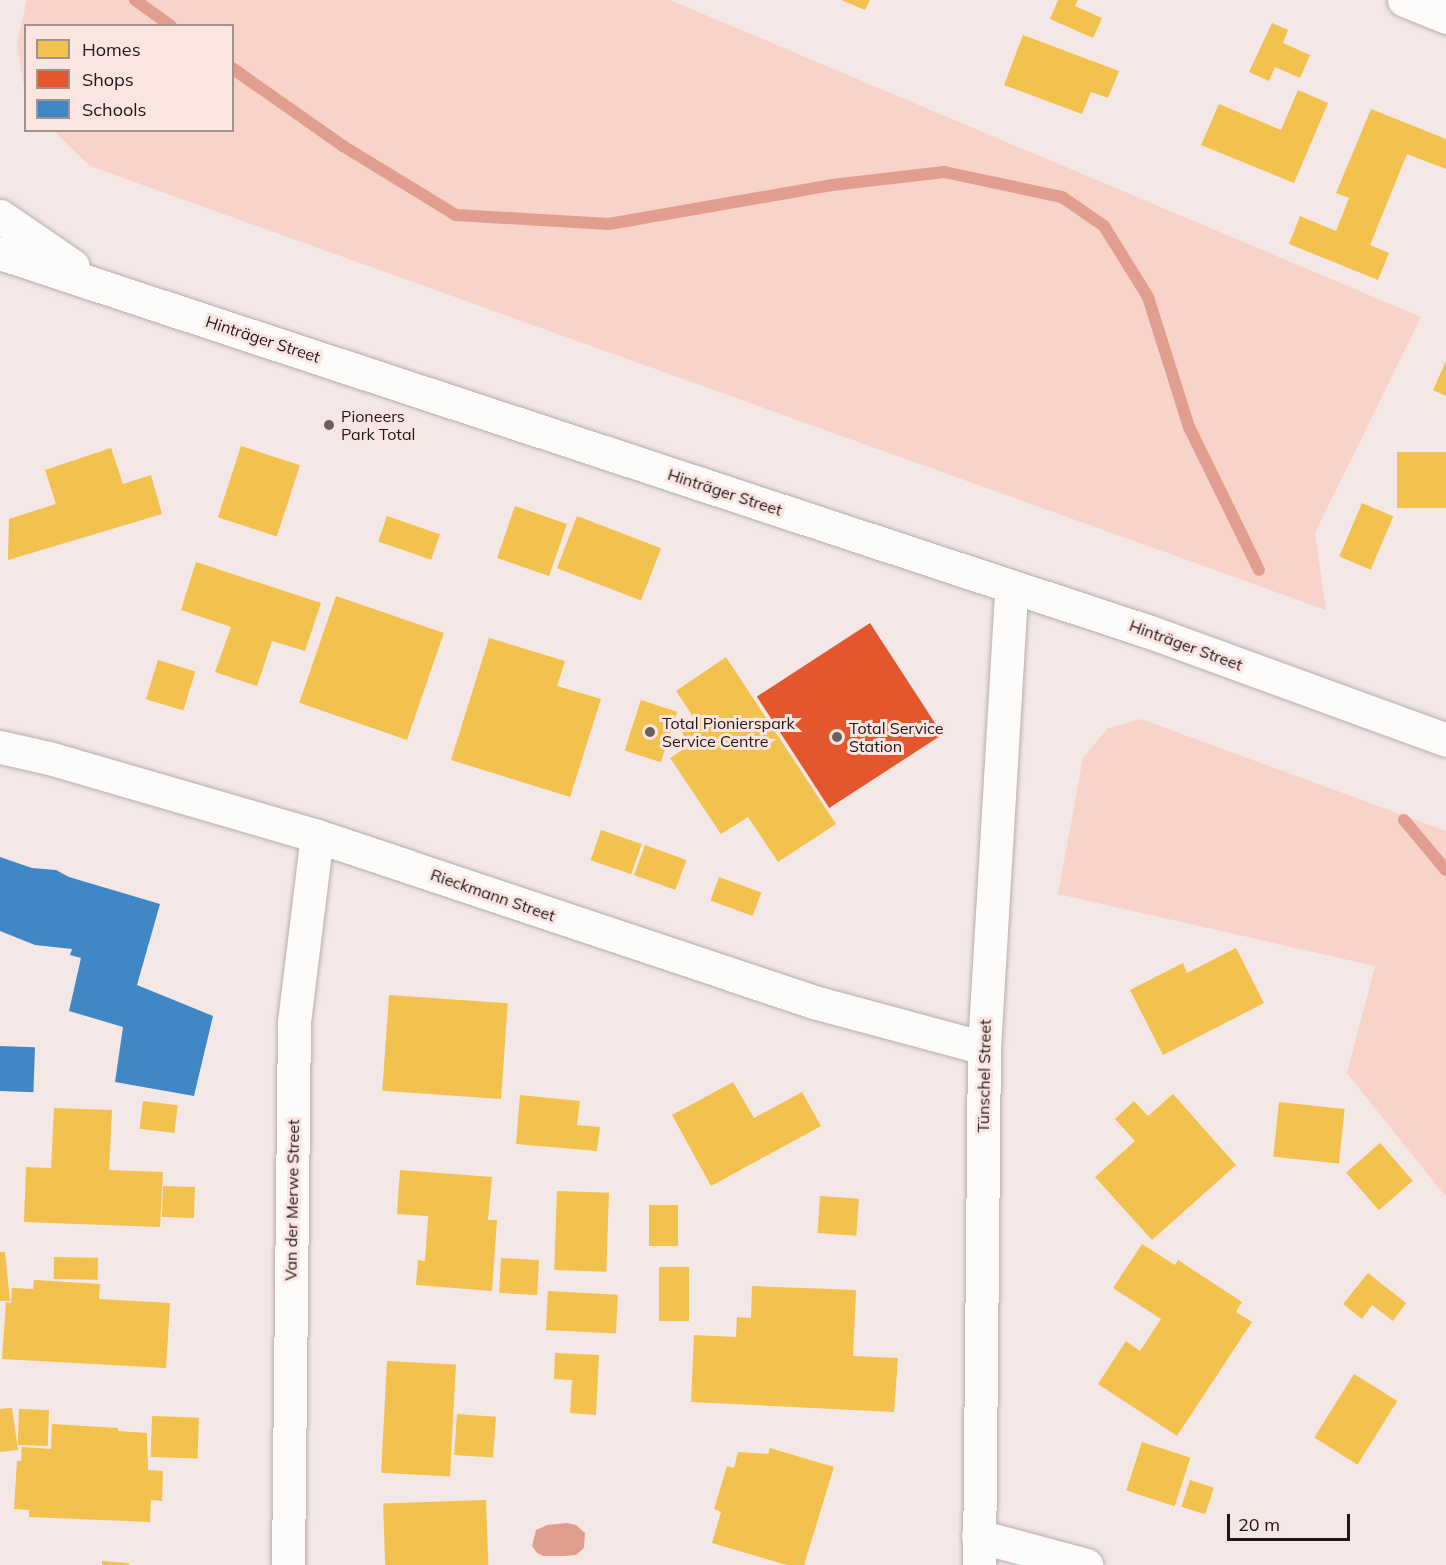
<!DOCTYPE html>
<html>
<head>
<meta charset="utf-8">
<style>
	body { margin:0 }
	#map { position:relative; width:1446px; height:1565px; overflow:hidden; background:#f4e8e6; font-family:Mulish,sans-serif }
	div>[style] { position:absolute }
	.green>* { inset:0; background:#f7d3ca }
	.water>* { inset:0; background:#e19d8d }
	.homes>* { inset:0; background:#f2c14e; transform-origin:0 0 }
	.shops>* { inset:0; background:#e4572e; transform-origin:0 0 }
	.schools>* { inset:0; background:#3f88c5; transform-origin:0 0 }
	.stream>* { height:12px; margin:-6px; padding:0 6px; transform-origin:6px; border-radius:6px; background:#e19d8d }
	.roads { filter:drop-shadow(0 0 2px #b8afad) drop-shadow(0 0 2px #b8afad) }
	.minor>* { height:33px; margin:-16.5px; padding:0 16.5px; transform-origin:16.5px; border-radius:16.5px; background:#fdfcfb }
	.dots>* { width:16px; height:16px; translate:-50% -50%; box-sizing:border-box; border:3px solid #fae5e0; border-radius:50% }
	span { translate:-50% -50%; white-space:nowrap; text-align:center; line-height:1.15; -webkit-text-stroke:6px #fae5e0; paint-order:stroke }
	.street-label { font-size:16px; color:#1e1715 }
	.poi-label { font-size:16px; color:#1e1715 }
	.left { translate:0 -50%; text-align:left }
	.legend { position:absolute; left:24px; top:24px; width:210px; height:108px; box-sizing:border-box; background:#fae5e0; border:2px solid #a2938f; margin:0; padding:8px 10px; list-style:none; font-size:18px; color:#1e1715 }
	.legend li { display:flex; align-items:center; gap:12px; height:30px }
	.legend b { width:30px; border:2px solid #a2938f }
	.scale { position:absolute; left:1227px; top:1514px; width:123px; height:27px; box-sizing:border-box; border:3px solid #1e1715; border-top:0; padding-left:8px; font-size:18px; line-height:21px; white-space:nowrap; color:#1e1715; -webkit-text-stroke:4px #fae5e0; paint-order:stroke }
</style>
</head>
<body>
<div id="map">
	<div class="green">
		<i style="clip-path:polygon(27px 0,670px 0,1421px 317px,1315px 533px,1326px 610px,90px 166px,54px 131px,232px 130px,232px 26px,26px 26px,25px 96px,17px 44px)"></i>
		<i style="clip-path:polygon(1141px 719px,1446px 831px,1446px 1197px,1347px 1073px,1375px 966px,1058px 894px,1083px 758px,1108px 728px)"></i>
	</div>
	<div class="water">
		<i style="clip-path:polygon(567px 1523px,576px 1525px,585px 1533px,584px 1548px,576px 1555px,564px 1556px,543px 1556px,537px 1553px,532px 1546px,536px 1530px,547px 1525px)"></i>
	</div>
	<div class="homes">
		<i style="clip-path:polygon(841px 0,870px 0,865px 10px)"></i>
		<i style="clip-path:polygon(1058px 0,1078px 0,1075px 6px,1102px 18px,1093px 38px,1050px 19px)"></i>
		<i style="clip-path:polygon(1272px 23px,1288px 30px,1283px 43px,1310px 55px,1300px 78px,1275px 67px,1269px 81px,1249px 72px)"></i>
		<i style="clip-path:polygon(1023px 35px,1119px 71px,1108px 98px,1091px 92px,1082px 114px,1004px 85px)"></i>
		<i style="clip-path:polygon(1298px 90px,1328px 103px,1294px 183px,1201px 145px,1219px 104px,1281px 130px)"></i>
		<i style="clip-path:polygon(1371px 109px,1446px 139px,1446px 169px,1407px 154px,1370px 245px,1389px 253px,1378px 280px,1289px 244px,1300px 216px,1336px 231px,1349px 198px,1336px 193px)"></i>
		<i style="clip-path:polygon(1446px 361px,1446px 396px,1433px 390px)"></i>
		<i style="left:241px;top:446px;width:62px;height:75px;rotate:18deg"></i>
		<i style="clip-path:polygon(111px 448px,123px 484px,151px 475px,162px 514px,8px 560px,9px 519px,56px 504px,45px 470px)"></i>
		<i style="left:1446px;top:452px;width:56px;height:49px;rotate:90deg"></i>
		<i style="left:1362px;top:503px;width:34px;height:58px;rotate:23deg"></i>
		<i style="left:515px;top:506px;width:55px;height:55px;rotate:19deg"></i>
		<i style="left:387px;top:516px;width:56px;height:27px;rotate:19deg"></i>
		<i style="left:577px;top:516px;width:90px;height:56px;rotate:21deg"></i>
		<i style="clip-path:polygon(196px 562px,321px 603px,305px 651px,272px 641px,257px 686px,215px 672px,231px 627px,181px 610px)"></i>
		<i style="left:336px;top:596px;width:114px;height:113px;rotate:19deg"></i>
		<i style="clip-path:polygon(489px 638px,565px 661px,557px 686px,601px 699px,570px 797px,451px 760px)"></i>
		<i style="clip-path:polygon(726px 657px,836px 824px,778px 862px,748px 817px,721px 834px,670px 758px,690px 745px,679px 728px,694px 718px,676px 691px)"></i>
		<i style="left:158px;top:660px;width:39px;height:41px;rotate:17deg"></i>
		<i style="left:641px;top:700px;width:38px;height:53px;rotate:18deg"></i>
		<i style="left:601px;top:830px;width:43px;height:32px;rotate:19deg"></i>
		<i style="left:645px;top:845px;width:44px;height:32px;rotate:20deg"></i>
		<i style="left:719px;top:877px;width:45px;height:25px;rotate:20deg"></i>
		<i style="clip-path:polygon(1236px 948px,1264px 1003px,1163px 1055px,1130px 990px,1183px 963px,1187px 973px)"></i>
		<i style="left:389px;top:995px;width:119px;height:96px;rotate:4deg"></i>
		<i style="clip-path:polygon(733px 1082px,754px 1118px,802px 1092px,821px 1126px,711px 1186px,672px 1115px)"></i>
		<i style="clip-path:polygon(1173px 1094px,1236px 1165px,1152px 1240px,1095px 1177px,1135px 1141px,1115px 1119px,1134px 1101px,1148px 1116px)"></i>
		<i style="clip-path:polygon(520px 1095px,580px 1101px,577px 1125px,600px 1127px,597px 1151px,516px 1144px)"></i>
		<i style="left:143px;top:1101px;width:35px;height:28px;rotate:7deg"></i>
		<i style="left:1279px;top:1102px;width:66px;height:55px;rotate:6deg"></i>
		<i style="clip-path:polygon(54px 1108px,112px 1110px,109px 1170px,163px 1172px,160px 1227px,24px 1222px,26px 1167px,51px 1168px)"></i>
		<i style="left:1380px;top:1143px;width:50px;height:45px;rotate:49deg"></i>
		<i style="clip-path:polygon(400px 1170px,492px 1177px,488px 1220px,497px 1220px,492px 1291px,416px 1285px,418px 1260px,425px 1261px,428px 1216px,397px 1214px)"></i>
		<i style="left:163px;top:1186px;width:32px;height:31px;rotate:2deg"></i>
		<i style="left:557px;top:1191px;width:52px;height:79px;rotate:2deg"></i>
		<i style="left:820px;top:1196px;width:39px;height:37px;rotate:4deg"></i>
		<i style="left:649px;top:1205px;width:29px;height:41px"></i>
		<i style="clip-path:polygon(1142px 1244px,1175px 1265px,1178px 1260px,1242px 1302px,1236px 1312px,1252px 1322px,1177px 1436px,1098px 1384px,1126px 1341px,1140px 1351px,1161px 1319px,1113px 1288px)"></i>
		<i style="clip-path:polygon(0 1252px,5px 1252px,10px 1301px,0 1301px)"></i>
		<i style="left:54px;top:1257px;width:44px;height:22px;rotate:1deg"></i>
		<i style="left:501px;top:1258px;width:38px;height:35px;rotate:3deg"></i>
		<i style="left:659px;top:1267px;width:30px;height:54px"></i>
		<i style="clip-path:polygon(1368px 1273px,1406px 1303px,1393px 1321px,1372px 1305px,1362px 1319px,1343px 1304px)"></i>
		<i style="clip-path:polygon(34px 1280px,100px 1284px,99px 1299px,170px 1303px,166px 1368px,2px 1359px,6px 1302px,11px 1303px,12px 1288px,33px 1289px)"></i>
		<i style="clip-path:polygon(752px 1286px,856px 1290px,853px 1356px,898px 1358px,894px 1412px,691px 1402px,694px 1335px,736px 1337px,737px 1317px,751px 1318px)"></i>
		<i style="left:548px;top:1291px;width:70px;height:39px;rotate:3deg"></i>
		<i style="clip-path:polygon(555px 1353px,599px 1355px,596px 1415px,570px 1413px,572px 1380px,554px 1379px)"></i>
		<i style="left:387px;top:1361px;width:69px;height:112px;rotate:3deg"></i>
		<i style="left:1354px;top:1374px;width:51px;height:75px;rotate:32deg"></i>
		<i style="clip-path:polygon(12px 1408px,18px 1450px,0 1452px,0 1409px)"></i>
		<i style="left:19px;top:1409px;width:30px;height:36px;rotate:2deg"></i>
		<i style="left:457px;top:1414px;width:39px;height:41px;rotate:4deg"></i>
		<i style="left:152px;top:1416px;width:47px;height:41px;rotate:2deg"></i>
		<i style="clip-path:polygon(52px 1424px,118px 1428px,118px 1431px,147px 1433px,148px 1470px,163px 1471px,162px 1501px,151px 1500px,150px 1522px,29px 1517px,29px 1510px,14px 1509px,17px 1461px,21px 1461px,22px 1447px,51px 1449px)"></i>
		<i style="left:1142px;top:1442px;width:51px;height:51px;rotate:18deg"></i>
		<i style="clip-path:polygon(770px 1448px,834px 1467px,804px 1565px,787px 1565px,712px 1543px,721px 1512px,714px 1509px,727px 1466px,734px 1468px,738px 1452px,768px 1454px)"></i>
		<i style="left:1190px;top:1480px;width:25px;height:28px;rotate:18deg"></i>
		<i style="left:486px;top:1500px;width:65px;height:103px;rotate:88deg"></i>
		<i style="clip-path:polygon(102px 1561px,129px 1563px,129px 1565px,102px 1565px)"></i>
	</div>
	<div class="shops">
		<i style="left:870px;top:623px;width:133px;height:135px;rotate:57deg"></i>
	</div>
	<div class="schools">
		<i style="clip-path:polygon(0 857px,32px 868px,56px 870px,69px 877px,160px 904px,137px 985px,213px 1016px,194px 1096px,115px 1082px,123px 1027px,69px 1011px,81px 958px,70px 955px,72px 949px,35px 945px,0 931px)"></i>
		<i style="left:0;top:1046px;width:35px;height:45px;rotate:2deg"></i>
	</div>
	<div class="stream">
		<i style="left:135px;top:0;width:44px;rotate:35.8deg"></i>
		<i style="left:232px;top:68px;width:136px;rotate:35.1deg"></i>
		<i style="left:343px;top:146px;width:132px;rotate:31.4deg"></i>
		<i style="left:456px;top:215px;width:153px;rotate:3.4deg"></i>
		<i style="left:609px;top:224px;width:226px;rotate:-9.9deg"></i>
		<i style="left:832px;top:185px;width:113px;rotate:-6.6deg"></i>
		<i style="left:944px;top:172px;width:121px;rotate:12deg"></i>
		<i style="left:1062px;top:197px;width:51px;rotate:34.6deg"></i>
		<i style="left:1104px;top:226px;width:84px;rotate:58.2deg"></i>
		<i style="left:1148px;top:297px;width:136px;rotate:72.5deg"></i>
		<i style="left:1189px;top:427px;width:159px;rotate:63.9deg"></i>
		<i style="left:1404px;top:820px;width:65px;rotate:50deg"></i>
	</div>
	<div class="roads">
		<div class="minor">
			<i style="left:1404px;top:0;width:45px;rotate:22deg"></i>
			<i style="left:0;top:216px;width:88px;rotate:34.4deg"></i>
			<i style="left:0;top:253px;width:1211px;rotate:18.24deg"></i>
			<i style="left:1150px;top:632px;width:315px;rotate:20deg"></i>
			<i style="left:0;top:747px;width:50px;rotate:12.7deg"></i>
			<i style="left:49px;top:758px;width:279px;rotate:16.2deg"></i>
			<i style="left:317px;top:836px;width:524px;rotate:18.47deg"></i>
			<i style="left:814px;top:1002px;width:176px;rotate:15.1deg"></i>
			<i style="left:978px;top:1536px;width:112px;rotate:15deg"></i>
			<i style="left:288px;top:1565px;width:543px;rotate:-89.37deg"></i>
			<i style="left:294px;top:1022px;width:187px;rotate:-83deg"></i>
			<i style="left:979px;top:1565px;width:517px;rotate:-89.45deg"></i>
			<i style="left:984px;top:1048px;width:462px;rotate:-86.6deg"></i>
		</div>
	</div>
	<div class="dots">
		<i style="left:329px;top:425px;background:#69605e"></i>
		<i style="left:650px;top:732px;background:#69605e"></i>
		<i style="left:837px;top:737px;background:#69605e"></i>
	</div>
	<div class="street-label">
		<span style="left:263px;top:339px;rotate:18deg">Hinträger Street</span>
		<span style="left:725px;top:492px;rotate:18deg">Hinträger Street</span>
		<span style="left:1186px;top:645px;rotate:20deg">Hinträger Street</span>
		<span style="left:493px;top:895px;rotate:19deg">Rieckmann Street</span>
		<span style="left:984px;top:1076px;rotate:-89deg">Tünschel Street</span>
		<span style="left:292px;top:1200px;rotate:-89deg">Van der Merwe Street</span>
	</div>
	<div class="poi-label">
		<span class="left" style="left:341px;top:425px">Pioneers<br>Park Total</span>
		<span class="left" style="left:662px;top:732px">Total Pionierspark<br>Service Centre</span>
		<span class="left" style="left:849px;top:737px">Total Service<br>Station</span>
	</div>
	<ul class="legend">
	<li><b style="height:16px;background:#f2c14e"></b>Homes</li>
	<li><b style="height:16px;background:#e4572e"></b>Shops</li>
	<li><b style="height:16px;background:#3f88c5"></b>Schools</li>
	</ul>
	<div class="scale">20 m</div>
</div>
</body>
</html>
